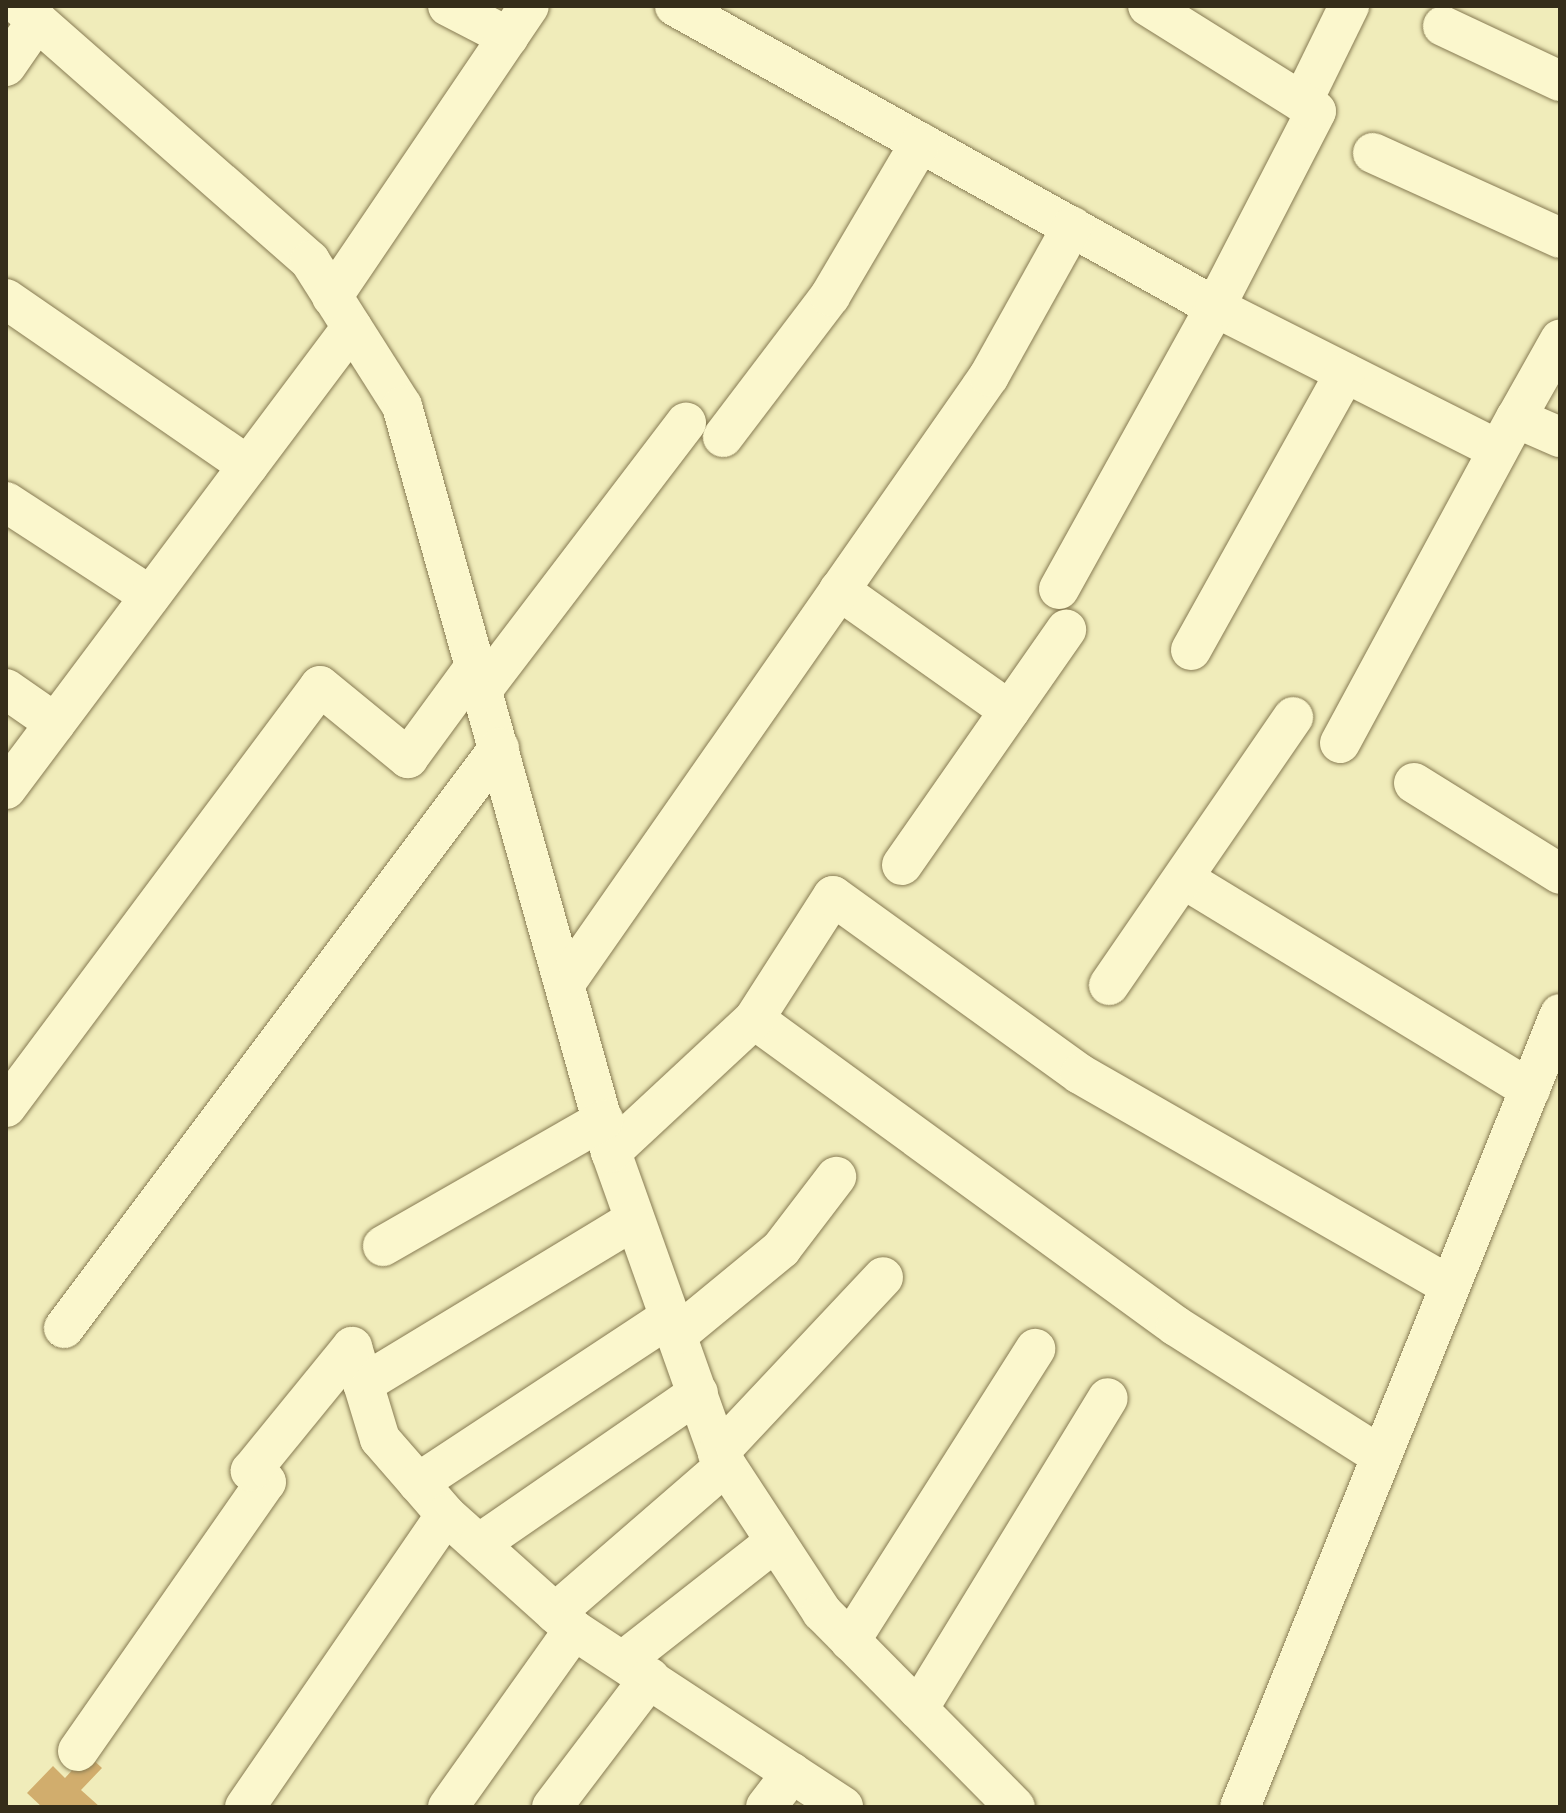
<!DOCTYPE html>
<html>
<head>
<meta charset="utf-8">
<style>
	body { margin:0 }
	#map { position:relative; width:1566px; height:1813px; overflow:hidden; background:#f0ecba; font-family:"PT Serif",serif }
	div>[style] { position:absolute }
	.building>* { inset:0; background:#d1ad6d }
	.roads { filter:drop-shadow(0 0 2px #877b53) drop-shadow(0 0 2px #877b53) }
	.minor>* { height:40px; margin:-20px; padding:0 20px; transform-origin:20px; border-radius:20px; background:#fbf7cd }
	span { translate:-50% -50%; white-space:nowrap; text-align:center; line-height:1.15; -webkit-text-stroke:8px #f7f4ca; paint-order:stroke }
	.frame { position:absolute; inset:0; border:8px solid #352d1a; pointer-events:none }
</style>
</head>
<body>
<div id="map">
	<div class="building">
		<i style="clip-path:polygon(87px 1754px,102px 1768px,81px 1790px,100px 1807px,42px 1807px,27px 1793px,53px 1766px,65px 1778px)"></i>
	</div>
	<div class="roads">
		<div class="minor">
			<i style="left:20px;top:6px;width:386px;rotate:41.3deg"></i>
			<i style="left:310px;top:261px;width:172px;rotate:57.6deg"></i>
			<i style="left:402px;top:406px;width:775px;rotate:74.35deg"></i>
			<i style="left:611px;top:1152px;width:319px;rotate:70.4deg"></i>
			<i style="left:718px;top:1453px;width:190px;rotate:56.8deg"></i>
			<i style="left:822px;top:1612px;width:274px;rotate:45.3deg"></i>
			<i style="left:448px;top:6px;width:68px;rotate:27.3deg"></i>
			<i style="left:675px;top:6px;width:618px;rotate:29.14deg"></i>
			<i style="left:1215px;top:307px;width:317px;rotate:26.8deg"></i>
			<i style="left:1443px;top:26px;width:129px;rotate:25.2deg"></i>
			<i style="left:6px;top:66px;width:55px;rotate:-55.4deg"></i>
			<i style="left:1302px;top:102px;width:107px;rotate:-63.9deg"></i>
			<i style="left:1373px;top:153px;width:205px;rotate:24.4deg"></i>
			<i style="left:332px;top:297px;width:351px;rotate:-55.9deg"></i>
			<i style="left:6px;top:299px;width:294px;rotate:34.6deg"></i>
			<i style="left:1516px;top:418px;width:90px;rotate:-60.6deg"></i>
			<i style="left:723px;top:437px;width:177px;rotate:-52.8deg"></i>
			<i style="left:830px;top:296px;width:178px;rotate:-59.5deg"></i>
			<i style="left:6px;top:502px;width:172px;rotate:33.1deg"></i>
			<i style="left:1059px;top:589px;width:322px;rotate:-61deg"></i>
			<i style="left:1215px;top:307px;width:220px;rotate:-62.7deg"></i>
			<i style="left:1316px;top:111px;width:198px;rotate:-148deg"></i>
			<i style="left:839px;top:590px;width:209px;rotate:35.3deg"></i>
			<i style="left:1191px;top:650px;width:317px;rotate:-60.9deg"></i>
			<i style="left:6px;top:689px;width:60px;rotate:34.8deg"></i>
			<i style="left:483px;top:689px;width:335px;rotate:-52.7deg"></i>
			<i style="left:1340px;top:743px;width:370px;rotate:-61.6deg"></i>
			<i style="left:1516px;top:418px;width:48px;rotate:23.4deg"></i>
			<i style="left:1414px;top:783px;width:172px;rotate:31.9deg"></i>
			<i style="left:6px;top:789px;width:577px;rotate:-53.17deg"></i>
			<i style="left:902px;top:865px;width:287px;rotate:-55.1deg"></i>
			<i style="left:1184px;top:879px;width:405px;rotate:31.3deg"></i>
			<i style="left:566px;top:982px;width:739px;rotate:-55.08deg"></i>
			<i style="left:989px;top:376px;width:171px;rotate:-60.9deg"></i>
			<i style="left:1109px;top:985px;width:325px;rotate:-55.5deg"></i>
			<i style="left:754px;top:1019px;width:522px;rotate:36.04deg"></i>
			<i style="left:1176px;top:1326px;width:243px;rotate:32.4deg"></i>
			<i style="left:6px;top:1107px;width:525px;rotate:-53.28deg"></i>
			<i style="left:320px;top:686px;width:114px;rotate:39.3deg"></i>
			<i style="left:408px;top:758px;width:115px;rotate:-53.8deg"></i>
			<i style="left:611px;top:1152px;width:195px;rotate:-42.9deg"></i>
			<i style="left:754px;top:1019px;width:146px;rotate:-57.3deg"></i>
			<i style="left:833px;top:896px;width:304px;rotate:35.8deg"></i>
			<i style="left:1080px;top:1074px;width:426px;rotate:29.8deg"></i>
			<i style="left:383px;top:1246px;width:254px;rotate:-29.8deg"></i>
			<i style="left:64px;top:1328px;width:725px;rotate:-53.13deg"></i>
			<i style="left:678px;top:1334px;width:134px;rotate:-39.5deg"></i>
			<i style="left:781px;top:1249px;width:91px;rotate:-52.6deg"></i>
			<i style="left:352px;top:1347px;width:96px;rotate:73.1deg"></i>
			<i style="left:380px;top:1439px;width:101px;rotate:49deg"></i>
			<i style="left:446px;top:1515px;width:172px;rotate:41.9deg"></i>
			<i style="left:574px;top:1630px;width:322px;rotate:33.3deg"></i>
			<i style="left:363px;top:1384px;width:315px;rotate:-31.2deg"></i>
			<i style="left:718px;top:1453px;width:241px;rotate:-46.8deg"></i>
			<i style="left:418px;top:1483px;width:303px;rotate:-33.4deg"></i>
			<i style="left:479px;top:1544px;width:266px;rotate:-34.6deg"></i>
			<i style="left:555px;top:1613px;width:226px;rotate:-40.9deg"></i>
			<i style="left:850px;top:1641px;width:346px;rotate:-57.6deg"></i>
			<i style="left:623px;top:1661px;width:194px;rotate:-38.1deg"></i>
			<i style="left:918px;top:1709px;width:364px;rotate:-58.6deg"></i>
			<i style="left:78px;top:1751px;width:328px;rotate:-55.1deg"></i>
			<i style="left:266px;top:1482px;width:19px;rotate:-144deg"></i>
			<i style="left:251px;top:1471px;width:160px;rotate:-50.8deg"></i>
			<i style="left:245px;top:1807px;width:354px;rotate:-55.5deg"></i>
			<i style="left:448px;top:1807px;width:217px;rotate:-54.6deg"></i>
			<i style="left:552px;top:1807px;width:162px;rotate:-52.8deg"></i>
			<i style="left:766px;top:1807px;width:43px;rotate:-52.6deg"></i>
			<i style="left:1240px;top:1807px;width:855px;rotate:-68.02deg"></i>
		</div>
	</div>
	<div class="frame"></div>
</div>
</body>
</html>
